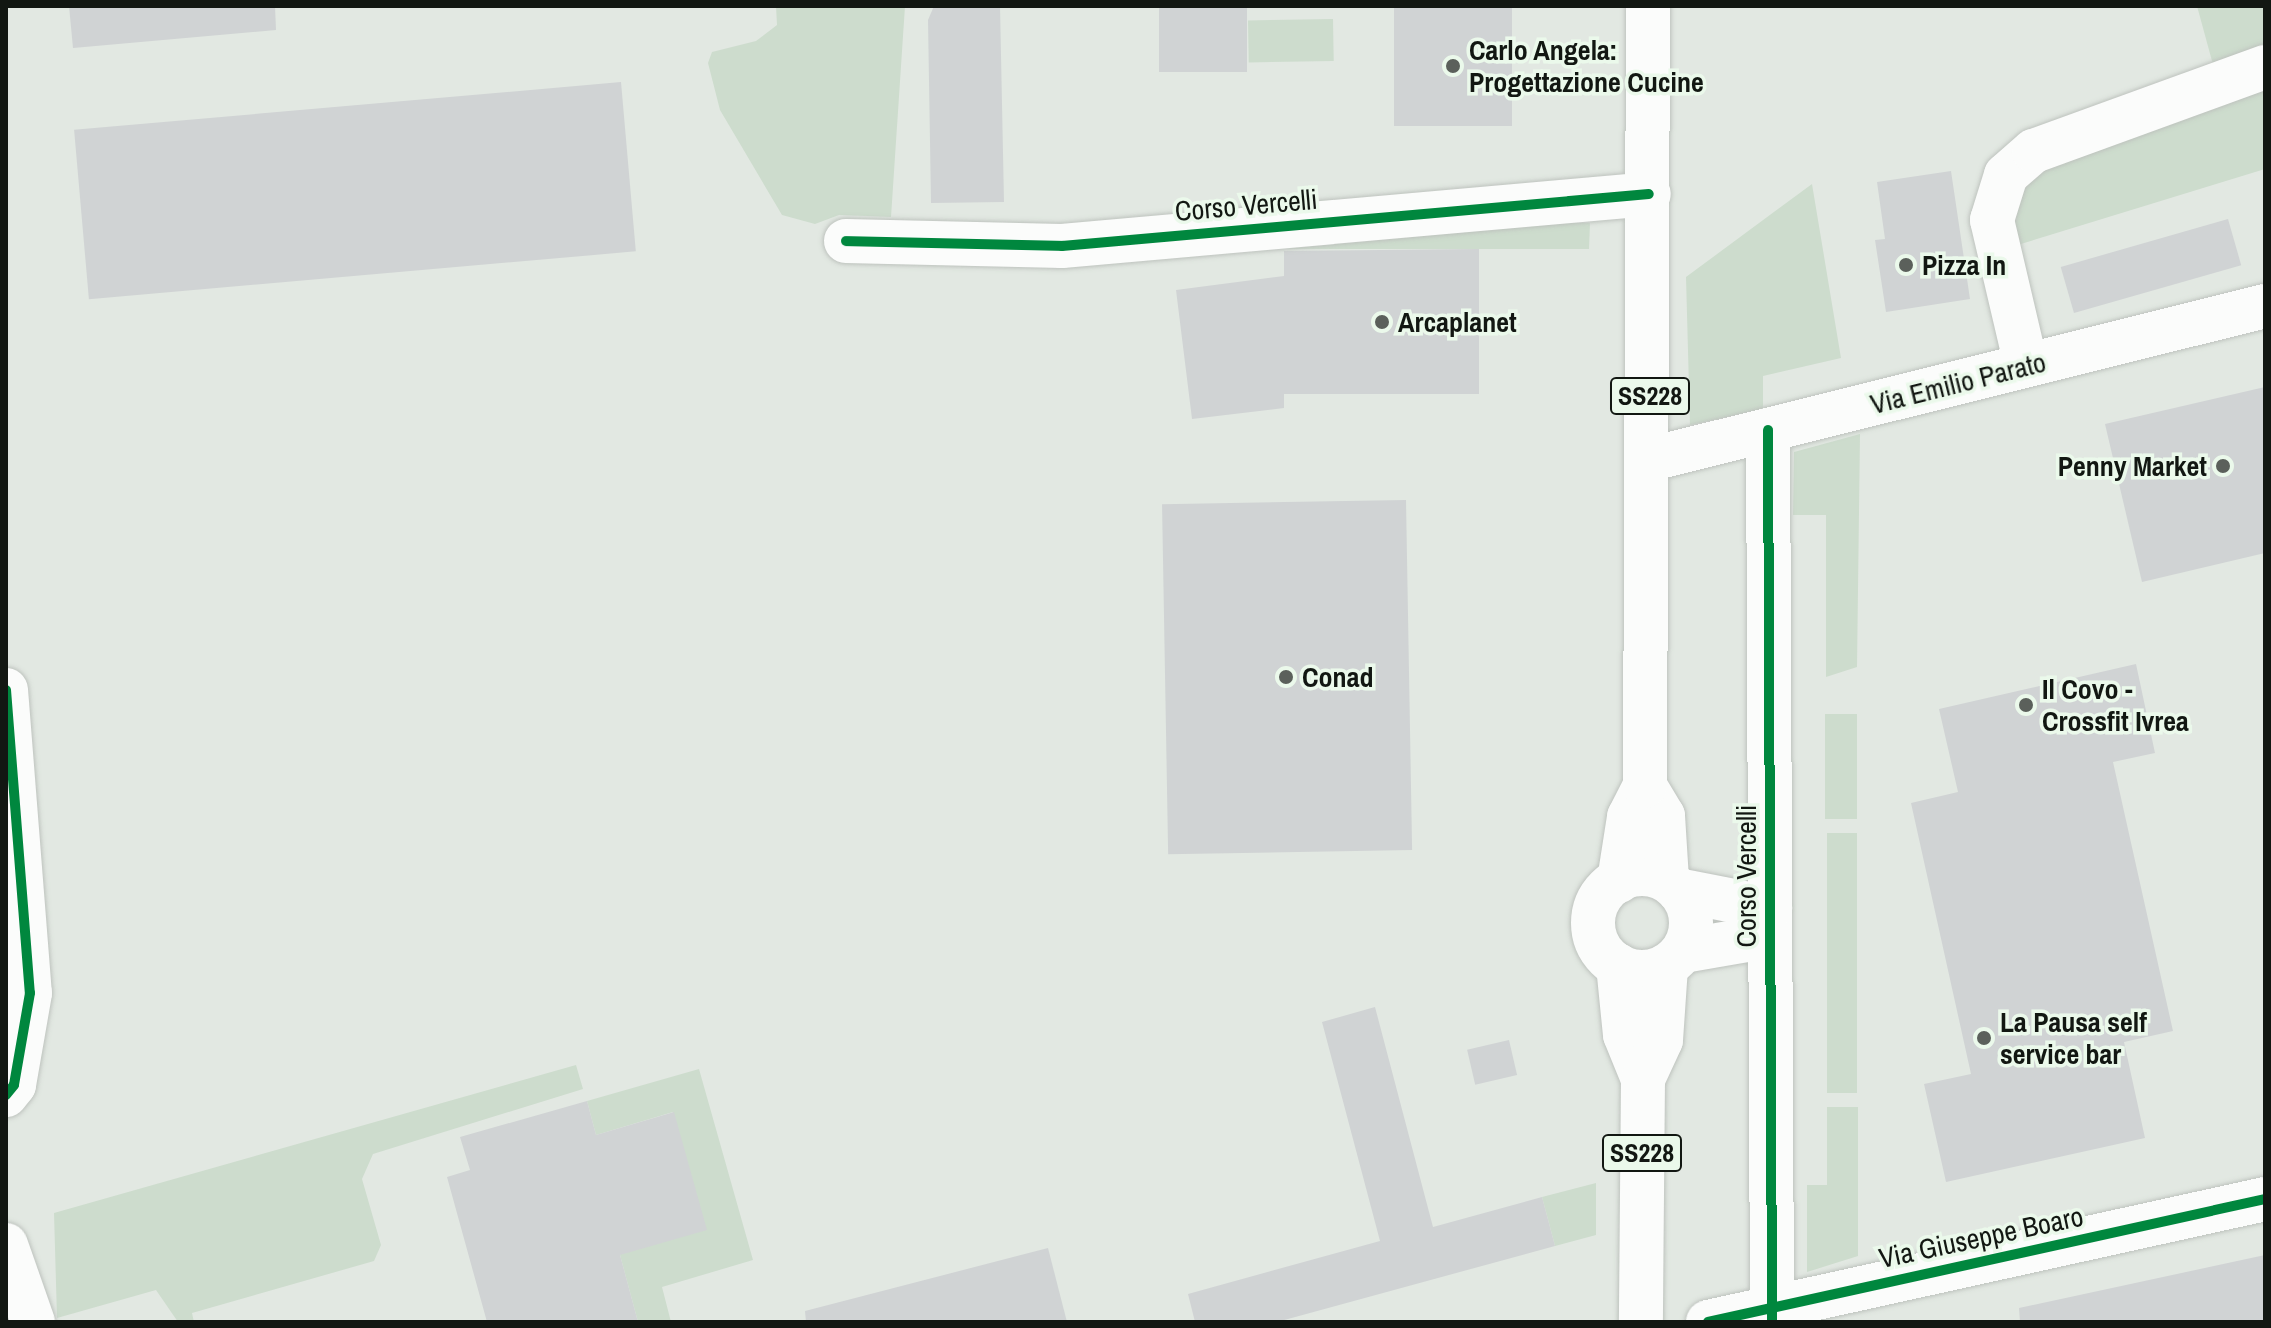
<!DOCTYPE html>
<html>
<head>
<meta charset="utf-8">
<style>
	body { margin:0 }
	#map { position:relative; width:2271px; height:1328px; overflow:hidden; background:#e2e8e2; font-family:"Archivo Narrow",sans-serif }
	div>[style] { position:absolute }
	.green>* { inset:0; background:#cddccd; transform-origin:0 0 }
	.building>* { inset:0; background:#d0d3d4; transform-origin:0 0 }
	.roads { filter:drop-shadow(0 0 2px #bec3be) drop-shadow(0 0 2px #bec3be) }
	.minor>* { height:44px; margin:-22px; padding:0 22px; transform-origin:22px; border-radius:22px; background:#fbfcfb }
	.major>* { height:44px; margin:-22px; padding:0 22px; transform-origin:22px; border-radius:22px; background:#fbfcfb }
	.major>.ring { margin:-22px; padding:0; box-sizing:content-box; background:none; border:44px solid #fbfcfb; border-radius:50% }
	.cycleway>* { height:10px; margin:-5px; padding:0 5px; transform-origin:5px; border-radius:5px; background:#00873e }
	.dots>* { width:22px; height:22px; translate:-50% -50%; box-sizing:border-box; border:4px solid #ebf9eb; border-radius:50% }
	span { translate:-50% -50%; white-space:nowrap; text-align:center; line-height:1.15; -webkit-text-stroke:7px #ebf9eb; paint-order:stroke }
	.shield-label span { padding:2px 6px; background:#ebf9eb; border:2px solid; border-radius:6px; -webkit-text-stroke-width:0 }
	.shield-label { font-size:26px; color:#121712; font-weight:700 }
	.poi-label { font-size:28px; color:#121712; font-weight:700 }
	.left { translate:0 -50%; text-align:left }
	.right { translate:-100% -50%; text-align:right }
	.street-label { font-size:28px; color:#121712 }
	.frame { position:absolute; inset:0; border:8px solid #121712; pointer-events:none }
</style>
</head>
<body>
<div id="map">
	<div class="green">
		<i style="clip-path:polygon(776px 6px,905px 6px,891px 217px,839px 215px,815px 224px,782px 215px,720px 110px,708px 63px,712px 52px,756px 41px,777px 25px)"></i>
		<i style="clip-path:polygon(2197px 6px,2265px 6px,2265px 52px,2215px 72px)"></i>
		<i style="left:1333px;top:19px;width:42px;height:85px;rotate:89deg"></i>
		<i style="clip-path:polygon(2265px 85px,2265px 169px,2008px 248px,2024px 177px)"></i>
		<i style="clip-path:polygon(1812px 184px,1841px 358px,1763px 376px,1763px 409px,1690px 425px,1686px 277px)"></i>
		<i style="clip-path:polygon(1562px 223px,1590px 223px,1589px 249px,1284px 249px)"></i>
		<i style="clip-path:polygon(1860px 434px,1857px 667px,1826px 677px,1826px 515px,1793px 515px,1794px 452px)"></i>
		<i style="left:1857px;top:714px;width:105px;height:32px;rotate:90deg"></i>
		<i style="left:1827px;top:833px;width:30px;height:260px"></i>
		<i style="clip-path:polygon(576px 1065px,583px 1089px,373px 1154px,362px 1179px,381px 1245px,374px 1261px,192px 1313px,194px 1322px,178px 1322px,156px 1290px,57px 1318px,54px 1213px)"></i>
		<i style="clip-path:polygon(699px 1069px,753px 1260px,662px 1287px,671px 1322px,638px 1322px,620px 1255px,673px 1112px,596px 1135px,587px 1101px)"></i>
		<i style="clip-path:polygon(1827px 1107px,1858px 1107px,1858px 1256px,1807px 1272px,1807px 1185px,1827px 1185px)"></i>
		<i style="clip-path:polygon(1596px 1183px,1596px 1235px,1555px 1246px,1542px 1197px)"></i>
	</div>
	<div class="building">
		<i style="clip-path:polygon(69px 6px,275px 6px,276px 30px,73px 48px)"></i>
		<i style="clip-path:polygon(934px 6px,1000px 6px,1004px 202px,931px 203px,928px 20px)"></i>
		<i style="left:1159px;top:6px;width:88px;height:66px"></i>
		<i style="left:1394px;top:6px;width:118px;height:120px"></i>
		<i style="left:621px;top:82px;width:170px;height:549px;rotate:85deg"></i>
		<i style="clip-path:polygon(1951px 171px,1970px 299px,1886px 312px,1875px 240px,1885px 239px,1877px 182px)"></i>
		<i style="left:2228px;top:219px;width:48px;height:174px;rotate:74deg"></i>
		<i style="clip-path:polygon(1479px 249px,1479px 394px,1284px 394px,1284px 408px,1192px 419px,1176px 290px,1284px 276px,1284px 251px)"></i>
		<i style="clip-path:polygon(2265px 387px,2265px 553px,2142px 582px,2105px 424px)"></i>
		<i style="left:1406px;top:500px;width:350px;height:244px;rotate:89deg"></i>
		<i style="clip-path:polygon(2136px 664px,2155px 753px,2113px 762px,2173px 1031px,2124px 1042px,2145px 1138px,1946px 1182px,1924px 1084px,1971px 1074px,1911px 803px,1958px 792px,1939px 709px)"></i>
		<i style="clip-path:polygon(1375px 1007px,1433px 1227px,1542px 1197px,1555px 1246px,1277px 1322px,1195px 1322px,1188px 1294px,1380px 1241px,1322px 1022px)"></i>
		<i style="left:1509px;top:1040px;width:36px;height:43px;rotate:77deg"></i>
		<i style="clip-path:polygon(587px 1101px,596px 1135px,674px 1112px,707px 1230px,620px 1255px,638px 1322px,487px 1322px,447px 1177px,470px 1170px,460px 1137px)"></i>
		<i style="clip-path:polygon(1048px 1248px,1067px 1322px,806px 1322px,805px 1311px)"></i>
		<i style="clip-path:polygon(2265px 1255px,2265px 1322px,2020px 1322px,2019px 1308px)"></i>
	</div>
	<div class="roads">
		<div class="minor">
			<i style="left:846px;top:241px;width:216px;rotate:1.3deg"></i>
			<i style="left:1062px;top:246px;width:589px;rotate:-5.06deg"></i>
			<i style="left:2026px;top:365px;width:149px;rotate:-103.2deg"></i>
			<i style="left:1992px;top:220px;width:47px;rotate:-72.7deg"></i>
			<i style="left:2006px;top:175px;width:37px;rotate:-41deg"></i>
			<i style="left:2034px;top:151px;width:246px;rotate:-20deg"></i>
			<i style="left:1768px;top:430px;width:892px;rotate:89.74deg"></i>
			<i style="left:1651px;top:459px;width:633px;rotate:-13.99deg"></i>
			<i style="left:6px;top:690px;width:304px;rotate:85.5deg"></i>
			<i style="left:30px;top:993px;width:93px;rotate:99.9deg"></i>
			<i style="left:14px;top:1085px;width:13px;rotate:129deg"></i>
			<i style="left:1678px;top:890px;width:94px;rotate:11.1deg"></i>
			<i style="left:1683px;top:951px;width:88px;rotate:-9.8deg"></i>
			<i style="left:6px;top:1245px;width:82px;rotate:70.7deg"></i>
			<i style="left:1708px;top:1322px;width:570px;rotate:-12.45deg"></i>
		</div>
		<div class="major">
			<i style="left:1645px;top:786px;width:35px;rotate:59deg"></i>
			<i style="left:1663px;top:816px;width:64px;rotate:86.4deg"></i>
			<i class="ring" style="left:1593px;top:874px;width:54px;height:54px"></i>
			<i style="left:1619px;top:881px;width:65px;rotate:-81.1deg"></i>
			<i style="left:1629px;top:817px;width:35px;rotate:-63deg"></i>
			<i style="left:1645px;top:786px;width:780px;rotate:-89.78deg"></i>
			<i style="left:1618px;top:965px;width:70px;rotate:84.3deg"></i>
			<i style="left:1625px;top:1035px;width:48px;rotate:67.8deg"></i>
			<i style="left:1643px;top:1079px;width:243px;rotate:90.5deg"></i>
			<i style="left:1643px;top:1079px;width:43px;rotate:-65.2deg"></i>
			<i style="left:1661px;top:1040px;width:74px;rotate:-86.1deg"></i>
		</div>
	</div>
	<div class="cycleway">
		<i style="left:846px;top:241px;width:216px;rotate:1.3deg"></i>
		<i style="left:1062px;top:246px;width:589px;rotate:-5.06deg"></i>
		<i style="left:1768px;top:430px;width:892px;rotate:89.74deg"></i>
		<i style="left:6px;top:690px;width:304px;rotate:85.5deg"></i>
		<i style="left:30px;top:993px;width:93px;rotate:99.9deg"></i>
		<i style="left:14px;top:1085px;width:13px;rotate:129deg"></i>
		<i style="left:1708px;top:1322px;width:570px;rotate:-12.45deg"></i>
	</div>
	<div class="dots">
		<i style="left:1453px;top:66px;background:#5b605b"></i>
		<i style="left:1906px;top:265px;background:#5b605b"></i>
		<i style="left:1382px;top:322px;background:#5b605b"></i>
		<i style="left:2223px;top:466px;background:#5b605b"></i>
		<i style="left:1286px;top:677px;background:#5b605b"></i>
		<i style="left:2026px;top:705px;background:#5b605b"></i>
		<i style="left:1984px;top:1038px;background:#5b605b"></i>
	</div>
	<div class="shield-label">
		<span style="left:1650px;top:396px">SS228</span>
		<span style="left:1642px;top:1153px">SS228</span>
	</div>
	<div class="poi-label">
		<span class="left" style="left:1469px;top:66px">Carlo Angela:<br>Progettazione Cucine</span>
		<span class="left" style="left:1922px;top:265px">Pizza In</span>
		<span class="left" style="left:1398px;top:322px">Arcaplanet</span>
		<span class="right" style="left:2207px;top:466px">Penny Market</span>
		<span class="left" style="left:1302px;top:677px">Conad</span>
		<span class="left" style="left:2042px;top:705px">Il Covo -<br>Crossfit Ivrea</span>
		<span class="left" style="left:2000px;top:1038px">La Pausa self<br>service bar</span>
	</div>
	<div class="street-label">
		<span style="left:1246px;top:205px;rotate:-5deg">Corso Vercelli</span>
		<span style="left:1958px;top:383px;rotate:-14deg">Via Emilio Parato</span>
		<span style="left:1746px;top:876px;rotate:-90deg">Corso Vercelli</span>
		<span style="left:1981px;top:1237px;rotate:-12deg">Via Giuseppe Boaro</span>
	</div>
	<div class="frame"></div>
</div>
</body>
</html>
